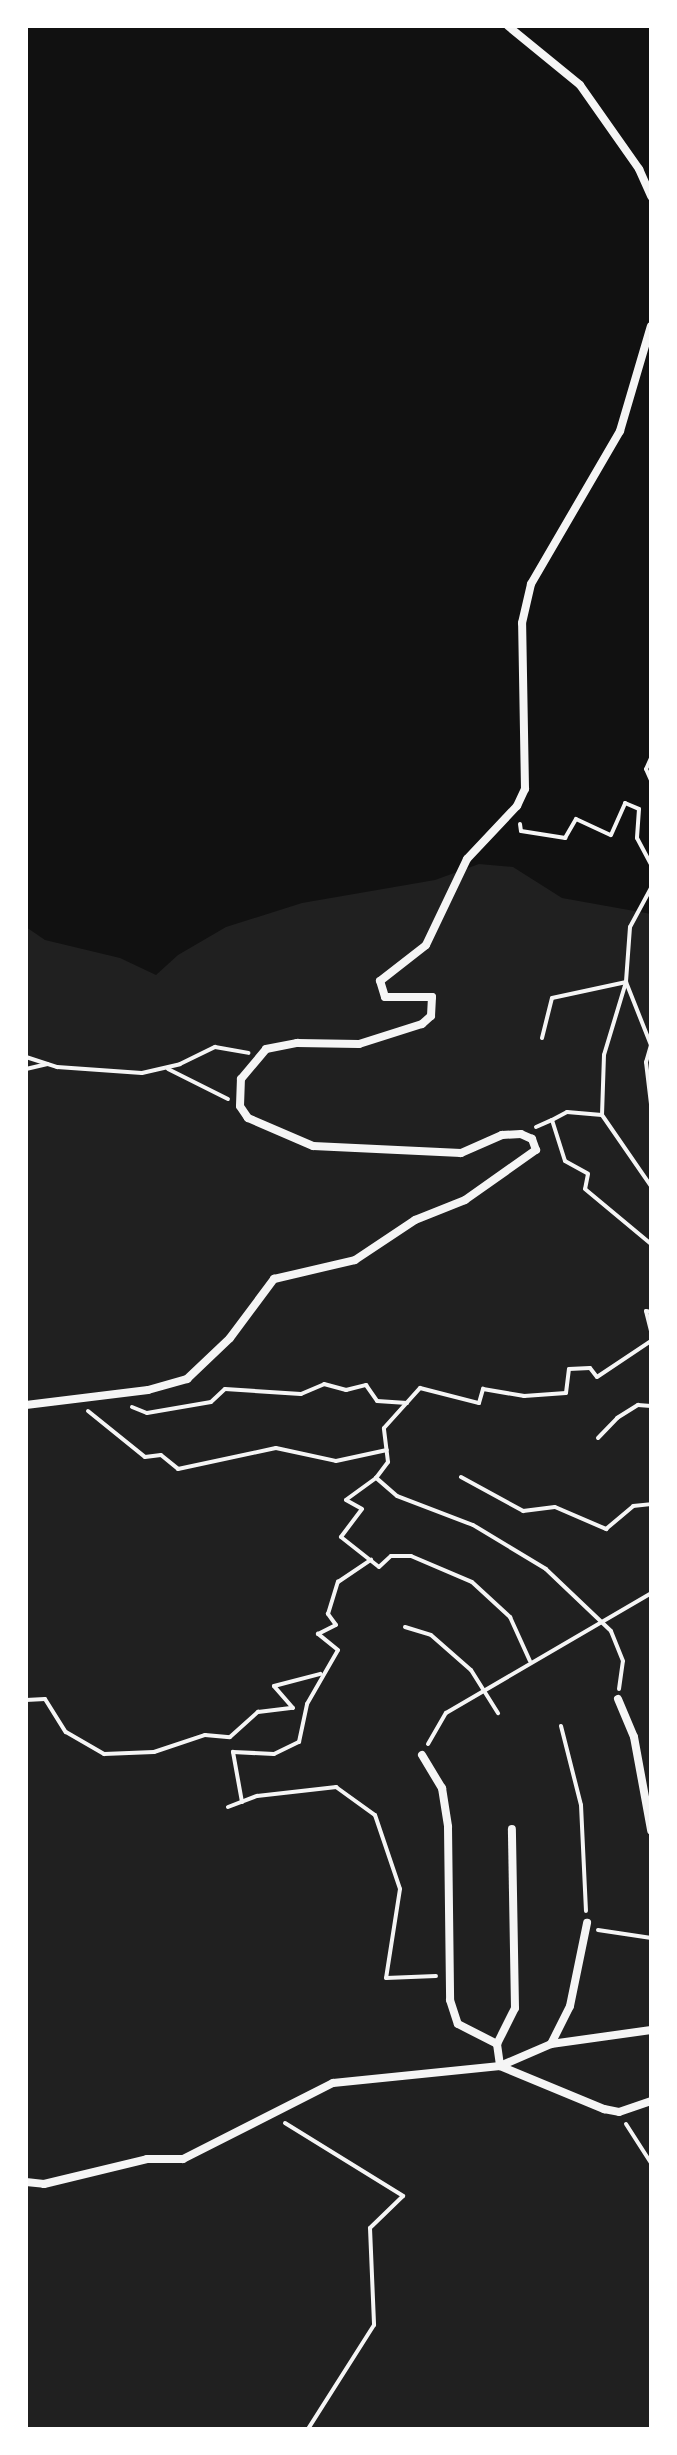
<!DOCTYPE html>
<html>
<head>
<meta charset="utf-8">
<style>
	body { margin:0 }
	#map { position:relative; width:677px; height:2455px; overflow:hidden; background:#111; font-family:"Public Sans",sans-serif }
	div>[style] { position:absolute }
	.green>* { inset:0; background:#202020 }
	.path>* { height:4px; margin:-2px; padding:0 2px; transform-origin:2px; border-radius:2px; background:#f5f5f5 }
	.minor>* { height:8px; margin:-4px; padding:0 4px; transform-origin:4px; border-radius:4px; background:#f5f5f5 }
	span { translate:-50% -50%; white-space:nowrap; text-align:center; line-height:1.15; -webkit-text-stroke:7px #fff; paint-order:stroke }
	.frame { position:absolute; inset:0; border:28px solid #fff; pointer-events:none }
</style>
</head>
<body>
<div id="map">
	<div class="green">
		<i style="clip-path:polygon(479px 864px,513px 867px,562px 898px,651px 914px,651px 2429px,26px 2429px,26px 927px,45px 940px,120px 958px,156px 975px,178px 955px,226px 927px,302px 903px,435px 880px)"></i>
	</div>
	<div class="path">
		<i style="left:651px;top:758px;width:12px;rotate:114deg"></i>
		<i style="left:646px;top:769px;width:12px;rotate:66deg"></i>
		<i style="left:520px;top:824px;width:7px;rotate:82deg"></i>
		<i style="left:521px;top:831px;width:45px;rotate:9deg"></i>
		<i style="left:565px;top:838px;width:22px;rotate:-60deg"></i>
		<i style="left:576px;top:819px;width:38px;rotate:25deg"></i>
		<i style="left:611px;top:835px;width:35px;rotate:-66deg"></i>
		<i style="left:625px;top:803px;width:15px;rotate:23deg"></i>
		<i style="left:639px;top:809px;width:29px;rotate:94deg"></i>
		<i style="left:637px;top:838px;width:30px;rotate:62deg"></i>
		<i style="left:651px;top:888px;width:44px;rotate:118.3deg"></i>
		<i style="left:630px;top:927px;width:55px;rotate:94.2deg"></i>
		<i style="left:626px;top:982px;width:76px;rotate:106.8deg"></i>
		<i style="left:604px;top:1055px;width:60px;rotate:91.9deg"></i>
		<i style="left:602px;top:1115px;width:86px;rotate:55.4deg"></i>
		<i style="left:542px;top:1038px;width:41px;rotate:-76deg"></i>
		<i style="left:552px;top:998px;width:76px;rotate:-12.2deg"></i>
		<i style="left:626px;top:982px;width:68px;rotate:68.4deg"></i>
		<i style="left:651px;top:1045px;width:18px;rotate:106deg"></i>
		<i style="left:646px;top:1062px;width:42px;rotate:83.2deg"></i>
		<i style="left:26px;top:1057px;width:33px;rotate:18deg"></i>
		<i style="left:57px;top:1067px;width:85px;rotate:4deg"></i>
		<i style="left:142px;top:1073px;width:39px;rotate:-13deg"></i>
		<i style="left:180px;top:1064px;width:39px;rotate:-26deg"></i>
		<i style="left:215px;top:1047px;width:34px;rotate:10deg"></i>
		<i style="left:26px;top:1069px;width:22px;rotate:-13deg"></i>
		<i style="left:168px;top:1069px;width:67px;rotate:26.6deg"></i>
		<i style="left:552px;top:1120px;width:17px;rotate:-28deg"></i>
		<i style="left:567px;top:1112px;width:35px;rotate:5deg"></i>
		<i style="left:536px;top:1127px;width:17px;rotate:-24deg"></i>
		<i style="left:552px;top:1120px;width:43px;rotate:72.4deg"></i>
		<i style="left:565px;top:1161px;width:26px;rotate:29deg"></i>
		<i style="left:588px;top:1174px;width:15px;rotate:101deg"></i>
		<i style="left:585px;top:1189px;width:86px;rotate:39.8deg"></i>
		<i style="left:651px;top:1312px;width:5px;rotate:-169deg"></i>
		<i style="left:646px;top:1311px;width:21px;rotate:76deg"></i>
		<i style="left:132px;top:1407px;width:16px;rotate:22deg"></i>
		<i style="left:147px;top:1413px;width:65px;rotate:-9.8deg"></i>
		<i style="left:211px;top:1402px;width:19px;rotate:-43deg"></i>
		<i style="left:225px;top:1389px;width:76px;rotate:3.8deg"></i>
		<i style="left:301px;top:1394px;width:25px;rotate:-23deg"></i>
		<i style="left:324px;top:1384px;width:23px;rotate:15deg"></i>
		<i style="left:346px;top:1390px;width:21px;rotate:-14deg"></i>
		<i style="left:366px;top:1385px;width:19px;rotate:55deg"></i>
		<i style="left:377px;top:1401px;width:30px;rotate:4deg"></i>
		<i style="left:88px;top:1411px;width:73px;rotate:38.9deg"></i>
		<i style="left:145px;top:1457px;width:16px;rotate:-7deg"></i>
		<i style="left:161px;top:1455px;width:22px;rotate:39deg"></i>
		<i style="left:178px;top:1469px;width:100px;rotate:-12.1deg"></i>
		<i style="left:276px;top:1448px;width:61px;rotate:12.2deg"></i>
		<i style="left:336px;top:1461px;width:52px;rotate:-12.2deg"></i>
		<i style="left:598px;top:1438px;width:28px;rotate:-46deg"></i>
		<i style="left:617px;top:1418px;width:25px;rotate:-32deg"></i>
		<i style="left:638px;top:1405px;width:13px;rotate:4deg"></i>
		<i style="left:461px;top:1477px;width:71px;rotate:28.7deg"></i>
		<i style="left:523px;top:1511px;width:32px;rotate:-7deg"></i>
		<i style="left:555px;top:1507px;width:56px;rotate:23.3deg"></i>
		<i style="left:606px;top:1529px;width:35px;rotate:-40deg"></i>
		<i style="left:633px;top:1506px;width:18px;rotate:-6deg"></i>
		<i style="left:376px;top:1478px;width:37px;rotate:144deg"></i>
		<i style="left:346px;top:1500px;width:18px;rotate:29deg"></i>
		<i style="left:362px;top:1509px;width:35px;rotate:127deg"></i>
		<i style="left:341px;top:1537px;width:48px;rotate:38.3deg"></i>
		<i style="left:379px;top:1567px;width:16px;rotate:-43deg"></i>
		<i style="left:391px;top:1556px;width:20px"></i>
		<i style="left:411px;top:1556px;width:66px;rotate:23.1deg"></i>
		<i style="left:472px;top:1582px;width:52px;rotate:42.6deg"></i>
		<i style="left:510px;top:1617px;width:48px;rotate:65.6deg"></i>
		<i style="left:405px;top:1627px;width:27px;rotate:17deg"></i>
		<i style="left:431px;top:1635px;width:53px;rotate:41.2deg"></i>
		<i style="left:471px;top:1670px;width:51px;rotate:57.9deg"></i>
		<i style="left:619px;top:1689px;width:28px;rotate:-82deg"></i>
		<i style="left:623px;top:1661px;width:32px;rotate:-112deg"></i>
		<i style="left:611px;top:1631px;width:90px;rotate:-136.4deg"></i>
		<i style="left:546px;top:1569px;width:85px;rotate:-148.9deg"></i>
		<i style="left:473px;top:1525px;width:81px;rotate:-159.1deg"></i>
		<i style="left:397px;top:1496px;width:28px;rotate:-139deg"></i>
		<i style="left:376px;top:1478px;width:20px;rotate:-53deg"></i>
		<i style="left:388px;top:1462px;width:34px;rotate:-97deg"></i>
		<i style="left:384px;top:1428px;width:54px;rotate:-48deg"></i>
		<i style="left:420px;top:1388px;width:61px;rotate:14.3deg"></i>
		<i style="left:479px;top:1403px;width:15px;rotate:-74deg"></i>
		<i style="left:483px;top:1389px;width:42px;rotate:9.7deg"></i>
		<i style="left:524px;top:1396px;width:42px;rotate:-4.1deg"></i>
		<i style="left:566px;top:1393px;width:24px;rotate:-83deg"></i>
		<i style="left:569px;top:1369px;width:21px;rotate:-3deg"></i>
		<i style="left:590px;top:1368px;width:11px;rotate:52deg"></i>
		<i style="left:597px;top:1377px;width:65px;rotate:-33.7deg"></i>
		<i style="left:26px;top:1700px;width:19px;rotate:-3deg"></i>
		<i style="left:45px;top:1699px;width:39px;rotate:58deg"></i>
		<i style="left:66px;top:1732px;width:44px;rotate:30.1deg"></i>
		<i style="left:104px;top:1754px;width:50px;rotate:-2.3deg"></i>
		<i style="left:154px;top:1752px;width:54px;rotate:-18.4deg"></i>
		<i style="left:205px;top:1735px;width:25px;rotate:5deg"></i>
		<i style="left:230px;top:1737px;width:38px;rotate:-42deg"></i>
		<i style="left:258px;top:1712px;width:35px;rotate:-7deg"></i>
		<i style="left:293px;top:1708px;width:29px;rotate:-131deg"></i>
		<i style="left:274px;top:1686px;width:48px;rotate:-14.6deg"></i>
		<i style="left:561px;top:1726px;width:81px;rotate:75.8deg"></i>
		<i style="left:581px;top:1805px;width:106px;rotate:87.3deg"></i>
		<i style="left:428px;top:1744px;width:36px;rotate:-60deg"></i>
		<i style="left:446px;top:1713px;width:238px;rotate:-30.3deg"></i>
		<i style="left:242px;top:1802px;width:51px;rotate:-100.2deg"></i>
		<i style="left:233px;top:1752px;width:41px;rotate:2.8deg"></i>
		<i style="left:274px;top:1754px;width:28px;rotate:-26deg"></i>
		<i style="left:299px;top:1742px;width:39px;rotate:-78deg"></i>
		<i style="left:307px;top:1704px;width:62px;rotate:-60.1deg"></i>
		<i style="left:338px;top:1650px;width:26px;rotate:-141deg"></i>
		<i style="left:318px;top:1634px;width:20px;rotate:-27deg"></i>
		<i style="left:336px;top:1625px;width:14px;rotate:-126deg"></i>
		<i style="left:328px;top:1614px;width:34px;rotate:-73deg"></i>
		<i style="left:338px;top:1582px;width:40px;rotate:-34deg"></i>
		<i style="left:228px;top:1807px;width:31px;rotate:-21deg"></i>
		<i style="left:257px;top:1796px;width:80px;rotate:-6.5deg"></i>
		<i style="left:336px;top:1787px;width:48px;rotate:35.7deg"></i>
		<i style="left:375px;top:1815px;width:78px;rotate:71.3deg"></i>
		<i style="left:400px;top:1889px;width:90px;rotate:98.9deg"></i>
		<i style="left:386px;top:1978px;width:50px;rotate:-2.3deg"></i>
		<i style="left:598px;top:1930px;width:54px;rotate:8.6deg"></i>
		<i style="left:285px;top:2123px;width:139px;rotate:31.7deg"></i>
		<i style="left:403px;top:2196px;width:46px;rotate:135.9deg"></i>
		<i style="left:370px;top:2228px;width:97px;rotate:87.6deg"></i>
		<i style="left:374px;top:2325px;width:123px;rotate:122.4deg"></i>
		<i style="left:626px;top:2124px;width:46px;rotate:57.3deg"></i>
	</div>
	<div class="minor">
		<i style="left:508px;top:26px;width:93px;rotate:39.3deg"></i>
		<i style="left:580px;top:85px;width:103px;rotate:54.9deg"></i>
		<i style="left:639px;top:169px;width:30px;rotate:66deg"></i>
		<i style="left:26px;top:1405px;width:123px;rotate:-7deg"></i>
		<i style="left:148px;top:1390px;width:41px;rotate:-15.8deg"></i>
		<i style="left:187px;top:1379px;width:59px;rotate:-43.6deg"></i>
		<i style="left:230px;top:1338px;width:74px;rotate:-53.3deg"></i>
		<i style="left:274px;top:1279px;width:83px;rotate:-13.2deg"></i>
		<i style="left:355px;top:1260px;width:72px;rotate:-33.7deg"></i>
		<i style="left:415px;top:1220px;width:54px;rotate:-21.8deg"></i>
		<i style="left:465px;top:1200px;width:87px;rotate:-35.2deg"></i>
		<i style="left:536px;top:1150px;width:12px;rotate:-110deg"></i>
		<i style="left:532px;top:1139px;width:12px;rotate:-156deg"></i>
		<i style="left:521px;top:1134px;width:19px;rotate:177deg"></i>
		<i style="left:502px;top:1135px;width:45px;rotate:156.3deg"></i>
		<i style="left:461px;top:1153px;width:148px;rotate:-177.3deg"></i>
		<i style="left:313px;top:1146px;width:71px;rotate:-156.7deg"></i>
		<i style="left:248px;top:1118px;width:14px;rotate:-124deg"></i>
		<i style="left:240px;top:1106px;width:27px;rotate:-88deg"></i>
		<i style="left:241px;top:1079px;width:39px;rotate:-50deg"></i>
		<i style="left:266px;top:1049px;width:32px;rotate:-11deg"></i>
		<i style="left:297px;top:1043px;width:62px;rotate:0.9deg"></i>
		<i style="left:359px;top:1044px;width:66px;rotate:-17.6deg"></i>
		<i style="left:422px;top:1024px;width:12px;rotate:-42deg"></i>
		<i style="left:431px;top:1016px;width:19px;rotate:-87deg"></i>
		<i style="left:432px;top:997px;width:47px;rotate:180deg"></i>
		<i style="left:385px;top:997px;width:17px;rotate:-107deg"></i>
		<i style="left:380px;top:981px;width:58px;rotate:-38deg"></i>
		<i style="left:426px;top:945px;width:95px;rotate:-64.5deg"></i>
		<i style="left:467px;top:859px;width:73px;rotate:-46.7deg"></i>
		<i style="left:517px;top:806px;width:19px;rotate:-65deg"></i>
		<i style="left:525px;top:789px;width:166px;rotate:-91deg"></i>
		<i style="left:522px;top:623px;width:40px;rotate:-77deg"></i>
		<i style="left:531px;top:584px;width:177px;rotate:-59.8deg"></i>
		<i style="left:620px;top:431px;width:109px;rotate:-73.6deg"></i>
		<i style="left:618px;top:1699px;width:41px;rotate:67.2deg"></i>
		<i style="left:634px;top:1737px;width:95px;rotate:79.6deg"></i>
		<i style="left:422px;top:1755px;width:39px;rotate:59deg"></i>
		<i style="left:442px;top:1788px;width:39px;rotate:81deg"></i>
		<i style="left:448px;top:1827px;width:173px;rotate:89.3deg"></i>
		<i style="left:450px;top:2000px;width:25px;rotate:72deg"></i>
		<i style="left:458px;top:2024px;width:44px;rotate:27.1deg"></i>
		<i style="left:497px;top:2044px;width:40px;rotate:-63.4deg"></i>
		<i style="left:515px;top:2008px;width:179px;rotate:-91deg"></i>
		<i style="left:497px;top:2044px;width:22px;rotate:82deg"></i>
		<i style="left:500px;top:2066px;width:113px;rotate:22.5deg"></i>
		<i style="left:604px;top:2109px;width:15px;rotate:11deg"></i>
		<i style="left:619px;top:2112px;width:34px;rotate:-19deg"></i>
		<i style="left:551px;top:2044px;width:42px;rotate:-63.4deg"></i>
		<i style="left:570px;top:2006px;width:85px;rotate:-78.4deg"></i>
		<i style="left:26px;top:2182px;width:18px;rotate:6deg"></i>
		<i style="left:44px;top:2184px;width:106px;rotate:-13.6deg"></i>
		<i style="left:147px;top:2159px;width:36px"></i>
		<i style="left:183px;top:2159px;width:168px;rotate:-26.9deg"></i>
		<i style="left:333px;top:2083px;width:168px;rotate:-5.8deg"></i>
		<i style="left:500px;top:2066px;width:56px;rotate:-23.3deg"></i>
		<i style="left:551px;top:2044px;width:101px;rotate:-8deg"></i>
	</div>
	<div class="frame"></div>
</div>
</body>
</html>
